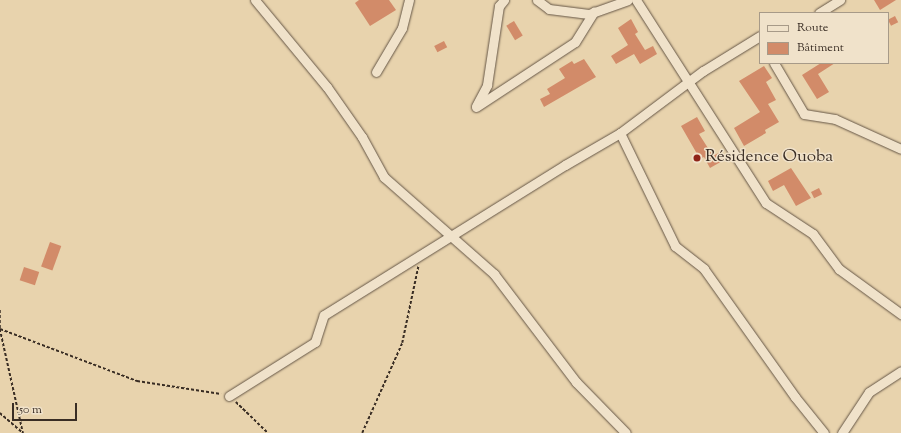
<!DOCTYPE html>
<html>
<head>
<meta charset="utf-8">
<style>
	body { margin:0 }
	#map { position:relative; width:901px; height:433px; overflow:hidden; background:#e8d3ad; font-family:"Sorts Mill Goudy",serif }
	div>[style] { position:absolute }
	.building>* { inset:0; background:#d28b69; transform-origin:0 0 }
	.path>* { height:1.5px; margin-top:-0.75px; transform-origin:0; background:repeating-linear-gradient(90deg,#392d24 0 3px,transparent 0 5px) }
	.roads { filter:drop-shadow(0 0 1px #655646) drop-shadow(0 0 1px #655646) }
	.minor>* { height:9px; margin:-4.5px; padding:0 4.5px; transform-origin:4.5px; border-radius:4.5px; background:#f0e2ca }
	.dots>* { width:11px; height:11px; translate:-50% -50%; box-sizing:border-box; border:2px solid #f0e2ca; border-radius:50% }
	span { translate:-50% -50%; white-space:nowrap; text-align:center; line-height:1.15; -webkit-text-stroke:3px #f0e2ca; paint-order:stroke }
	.poi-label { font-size:17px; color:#392d24 }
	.left { translate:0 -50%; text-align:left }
	.legend { position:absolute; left:759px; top:12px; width:130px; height:52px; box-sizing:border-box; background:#f0e2ca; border:1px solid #a79a88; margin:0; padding:5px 7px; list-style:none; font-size:12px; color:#392d24 }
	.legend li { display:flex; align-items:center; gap:8px; height:20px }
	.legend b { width:20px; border:1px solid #a79a88 }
	.scale { position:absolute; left:12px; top:403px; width:65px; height:18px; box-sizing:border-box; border:2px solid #392d24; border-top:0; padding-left:5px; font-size:12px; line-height:14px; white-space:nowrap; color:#392d24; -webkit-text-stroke:3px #f0e2ca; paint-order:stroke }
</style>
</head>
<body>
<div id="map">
	<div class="building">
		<i style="clip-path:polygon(359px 0,389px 0,396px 10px,370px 26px,355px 3px)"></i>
		<i style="clip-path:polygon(874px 0,896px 0,880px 10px)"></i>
		<i style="left:895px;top:16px;width:7px;height:8px;rotate:63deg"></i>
		<i style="clip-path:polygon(631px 19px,638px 32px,635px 34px,645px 50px,653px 46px,657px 54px,640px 64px,634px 54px,616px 64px,611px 56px,628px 45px,618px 28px)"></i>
		<i style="left:514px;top:21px;width:17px;height:9px;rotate:59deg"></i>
		<i style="left:444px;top:41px;width:7px;height:11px;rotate:63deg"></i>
		<i style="clip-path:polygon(584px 59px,596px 77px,544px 107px,540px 99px,550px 94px,547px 89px,565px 78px,559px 69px,572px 61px,574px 64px)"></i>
		<i style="clip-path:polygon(821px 63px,835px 63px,818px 74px,829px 92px,817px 99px,802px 75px)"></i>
		<i style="clip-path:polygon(764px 66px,772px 78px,766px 82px,776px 100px,768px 104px,779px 122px,765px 130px,766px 133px,744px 146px,734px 128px,760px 112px,739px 81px)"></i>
		<i style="clip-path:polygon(697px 117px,705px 131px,699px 134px,713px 156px,720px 152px,724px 160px,710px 168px,704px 157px,700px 159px,681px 126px)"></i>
		<i style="clip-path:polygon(791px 168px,811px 198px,796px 206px,784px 185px,773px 191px,768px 181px)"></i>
		<i style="left:819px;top:188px;width:7px;height:9px;rotate:63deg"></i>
		<i style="left:50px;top:242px;width:12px;height:26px;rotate:20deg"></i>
		<i style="left:24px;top:267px;width:16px;height:14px;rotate:18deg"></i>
	</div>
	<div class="path">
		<i style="left:0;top:310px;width:19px;rotate:90deg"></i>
		<i style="left:0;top:329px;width:147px;rotate:20.8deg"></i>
		<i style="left:137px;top:381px;width:85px;rotate:8.8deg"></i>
		<i style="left:0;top:329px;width:107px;rotate:77.5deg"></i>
		<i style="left:236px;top:402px;width:45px;rotate:44.1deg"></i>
		<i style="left:0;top:413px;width:29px;rotate:41deg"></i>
		<i style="left:362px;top:433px;width:98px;rotate:-66deg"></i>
		<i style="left:402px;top:343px;width:78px;rotate:-78.1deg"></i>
	</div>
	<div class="roads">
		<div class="minor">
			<i style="left:255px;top:0;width:113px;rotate:50.4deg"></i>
			<i style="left:327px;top:87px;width:61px;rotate:55deg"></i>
			<i style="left:362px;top:137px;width:46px;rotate:61.2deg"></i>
			<i style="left:384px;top:177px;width:147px;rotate:41.4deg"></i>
			<i style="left:494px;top:274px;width:136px;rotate:52.8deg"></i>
			<i style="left:576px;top:382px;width:71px;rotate:45.6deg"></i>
			<i style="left:537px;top:0;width:15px;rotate:37deg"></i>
			<i style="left:549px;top:9px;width:40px;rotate:7.1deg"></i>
			<i style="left:589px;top:14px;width:41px;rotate:-19.7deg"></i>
			<i style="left:636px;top:0;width:241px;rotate:57.4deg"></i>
			<i style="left:766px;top:203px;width:56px;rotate:33.4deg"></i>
			<i style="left:813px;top:234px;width:44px;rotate:53.4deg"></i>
			<i style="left:839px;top:269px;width:77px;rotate:36deg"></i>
			<i style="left:819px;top:13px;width:25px;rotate:-32deg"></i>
			<i style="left:774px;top:63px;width:59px;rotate:59.5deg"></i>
			<i style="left:804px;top:114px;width:31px;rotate:9deg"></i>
			<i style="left:835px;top:119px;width:72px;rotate:24.4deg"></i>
			<i style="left:376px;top:72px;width:51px;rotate:-59.4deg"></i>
			<i style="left:402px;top:28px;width:29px;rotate:-76deg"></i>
			<i style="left:476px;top:106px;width:24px;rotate:-62deg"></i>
			<i style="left:487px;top:85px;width:80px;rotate:-81.4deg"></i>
			<i style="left:499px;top:6px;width:8px;rotate:-50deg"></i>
			<i style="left:476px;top:107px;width:118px;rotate:-33.3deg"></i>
			<i style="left:575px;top:42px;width:36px;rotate:-58deg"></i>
			<i style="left:620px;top:133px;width:126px;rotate:64deg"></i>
			<i style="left:675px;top:246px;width:37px;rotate:38deg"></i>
			<i style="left:704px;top:269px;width:157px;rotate:54.6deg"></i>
			<i style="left:795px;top:397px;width:46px;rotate:51.1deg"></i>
			<i style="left:229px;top:396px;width:102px;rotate:-32.1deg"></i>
			<i style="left:315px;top:342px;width:28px;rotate:-72deg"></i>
			<i style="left:324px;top:315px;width:284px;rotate:-31.9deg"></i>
			<i style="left:565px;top:165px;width:64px;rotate:-30.2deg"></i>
			<i style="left:620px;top:133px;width:104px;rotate:-36.8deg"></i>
			<i style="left:703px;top:71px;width:67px;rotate:-31.6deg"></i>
			<i style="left:842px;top:433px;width:49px;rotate:-56.6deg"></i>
			<i style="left:869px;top:392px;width:38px;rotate:-33deg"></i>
		</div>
	</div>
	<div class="dots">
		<i style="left:697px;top:158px;background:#8f2418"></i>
	</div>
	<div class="poi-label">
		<span class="left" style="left:705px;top:158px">Résidence Ouoba</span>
	</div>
	<ul class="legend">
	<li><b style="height:5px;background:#f0e2ca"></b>Route</li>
	<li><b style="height:11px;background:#d28b69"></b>Bâtiment</li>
	</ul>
	<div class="scale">50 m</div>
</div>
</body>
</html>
